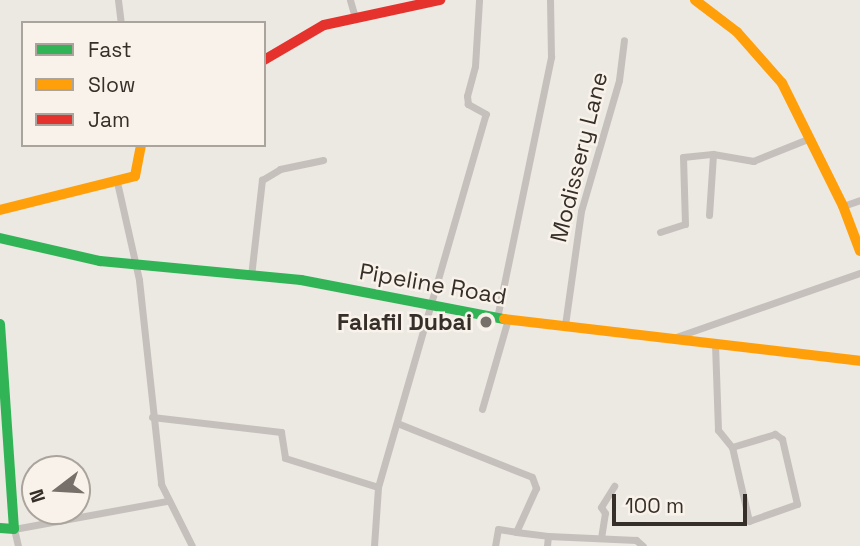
<!DOCTYPE html>
<html>
<head>
<meta charset="utf-8">
<style>
	body { margin:0 }
	#map { position:relative; width:860px; height:546px; overflow:hidden; background:#ece8e2; font-family:"Space Grotesk",sans-serif }
	div>[style] { position:absolute }
	.street>* { height:7px; margin:-3.5px; padding:0 3.5px; transform-origin:3.5px; border-radius:3.5px; background:#c5c0bb }
	.fast>* { height:10px; margin:-5px; padding:0 5px; transform-origin:5px; border-radius:5px; background:#30b455 }
	.slow>* { height:10px; margin:-5px; padding:0 5px; transform-origin:5px; border-radius:5px; background:#ff9f0a }
	.jam>* { height:10px; margin:-5px; padding:0 5px; transform-origin:5px; border-radius:5px; background:#e5322d }
	.dots>* { width:19px; height:19px; translate:-50% -50%; box-sizing:border-box; border:4px solid #f8f2ea; border-radius:50% }
	span { translate:-50% -50%; white-space:nowrap; text-align:center; line-height:1.15; -webkit-text-stroke:5px #f8f2ea; paint-order:stroke }
	.street-label { font-size:23px; color:#362e29 }
	.poi-label { font-size:23px; color:#362e29; font-weight:700 }
	.right { translate:-100% -50%; text-align:right }
	.legend { position:absolute; left:21px; top:21px; width:245px; height:126px; box-sizing:border-box; background:#f8f2ea; border:2px solid #aaa49d; margin:0; padding:9px 12px; list-style:none; font-size:21px; color:#362e29 }
	.legend li { display:flex; align-items:center; gap:14px; height:35px }
	.legend b { width:35px; border:2px solid #aaa49d }
	.north { position:absolute; left:21px; top:455px; width:70px; height:70px; box-sizing:border-box; background:#f8f2ea; border:2px solid #aaa49d; border-radius:50%; rotate:253deg; font-size:19px; font-weight:700; line-height:28px; text-align:center; color:#362e29 }
	.north::after { content:''; display:block; margin:auto; width:24px; height:32px; background:#766f6a; clip-path:polygon(50% 0,100% 100%,50% 72%,0 100%) }
	.scale { position:absolute; left:612px; top:494px; width:135px; height:32px; box-sizing:border-box; border:4px solid #362e29; border-top:0; padding-left:9px; font-size:21px; line-height:24px; white-space:nowrap; color:#362e29; -webkit-text-stroke:5px #f8f2ea; paint-order:stroke }
</style>
</head>
<body>
<div id="map">
	<div class="street">
		<i style="left:118px;top:0;width:23px;rotate:83deg"></i>
		<i style="left:350px;top:0;width:19px;rotate:74deg"></i>
		<i style="left:117px;top:182px;width:100px;rotate:77.3deg"></i>
		<i style="left:139px;top:280px;width:205px;rotate:83.8deg"></i>
		<i style="left:161px;top:484px;width:69px;rotate:63.4deg"></i>
		<i style="left:843px;top:206px;width:18px;rotate:-19deg"></i>
		<i style="left:709px;top:215px;width:61px;rotate:-86.2deg"></i>
		<i style="left:713px;top:154px;width:41px;rotate:9.9deg"></i>
		<i style="left:753px;top:161px;width:61px;rotate:-22deg"></i>
		<i style="left:660px;top:232px;width:26px;rotate:-18deg"></i>
		<i style="left:685px;top:224px;width:67px;rotate:-91.7deg"></i>
		<i style="left:683px;top:157px;width:30px;rotate:-6deg"></i>
		<i style="left:251px;top:276px;width:97px;rotate:-83.5deg"></i>
		<i style="left:262px;top:180px;width:21px;rotate:-31deg"></i>
		<i style="left:280px;top:169px;width:44px;rotate:-11.8deg"></i>
		<i style="left:497px;top:318px;width:267px;rotate:-78.3deg"></i>
		<i style="left:551px;top:57px;width:57px;rotate:-91deg"></i>
		<i style="left:565px;top:325px;width:115px;rotate:-82deg"></i>
		<i style="left:581px;top:211px;width:136px;rotate:-73.8deg"></i>
		<i style="left:619px;top:80px;width:40px;rotate:-82.9deg"></i>
		<i style="left:676px;top:337px;width:195px;rotate:-19.2deg"></i>
		<i style="left:715px;top:344px;width:86px;rotate:88deg"></i>
		<i style="left:718px;top:430px;width:22px;rotate:51deg"></i>
		<i style="left:732px;top:447px;width:76px;rotate:77.1deg"></i>
		<i style="left:749px;top:521px;width:51px;rotate:-19.5deg"></i>
		<i style="left:797px;top:504px;width:67px;rotate:-103deg"></i>
		<i style="left:782px;top:439px;width:9px;rotate:-144deg"></i>
		<i style="left:775px;top:434px;width:45px;rotate:163.2deg"></i>
		<i style="left:482px;top:409px;width:94px;rotate:-73.9deg"></i>
		<i style="left:152px;top:417px;width:130px;rotate:6.6deg"></i>
		<i style="left:281px;top:432px;width:26px;rotate:81deg"></i>
		<i style="left:285px;top:458px;width:97px;rotate:17.3deg"></i>
		<i style="left:397px;top:423px;width:145px;rotate:21.8deg"></i>
		<i style="left:532px;top:477px;width:12px;rotate:70deg"></i>
		<i style="left:536px;top:488px;width:48px;rotate:114.4deg"></i>
		<i style="left:516px;top:532px;width:32px;rotate:7deg"></i>
		<i style="left:548px;top:536px;width:10px;rotate:96deg"></i>
		<i style="left:548px;top:536px;width:88px;rotate:2.6deg"></i>
		<i style="left:636px;top:540px;width:9px;rotate:41deg"></i>
		<i style="left:601px;top:538px;width:25px;rotate:-81deg"></i>
		<i style="left:605px;top:513px;width:7px;rotate:-124deg"></i>
		<i style="left:601px;top:507px;width:25px;rotate:-58deg"></i>
		<i style="left:18px;top:546px;width:17px;rotate:-103deg"></i>
		<i style="left:14px;top:529px;width:156px;rotate:-10.4deg"></i>
		<i style="left:374px;top:546px;width:59px;rotate:-86.1deg"></i>
		<i style="left:378px;top:487px;width:388px;rotate:-73.9deg"></i>
		<i style="left:486px;top:114px;width:21px;rotate:-151deg"></i>
		<i style="left:468px;top:104px;width:8px;rotate:-97deg"></i>
		<i style="left:467px;top:96px;width:31px;rotate:-75deg"></i>
		<i style="left:475px;top:66px;width:66px;rotate:-86.5deg"></i>
		<i style="left:495px;top:546px;width:17px;rotate:-80deg"></i>
		<i style="left:498px;top:529px;width:18px;rotate:9deg"></i>
	</div>
	<div class="fast">
		<i style="left:0;top:238px;width:103px;rotate:13deg"></i>
		<i style="left:100px;top:261px;width:202px;rotate:5.4deg"></i>
		<i style="left:301px;top:280px;width:207px;rotate:10.9deg"></i>
		<i style="left:0;top:324px;width:205px;rotate:86.1deg"></i>
		<i style="left:14px;top:529px;width:14px;rotate:-176deg"></i>
	</div>
	<div class="slow">
		<i style="left:695px;top:0;width:53px;rotate:37.3deg"></i>
		<i style="left:737px;top:32px;width:68px;rotate:48.6deg"></i>
		<i style="left:782px;top:83px;width:137px;rotate:63.6deg"></i>
		<i style="left:843px;top:206px;width:48px;rotate:69.3deg"></i>
		<i style="left:0;top:210px;width:139px;rotate:-14.1deg"></i>
		<i style="left:135px;top:176px;width:32px;rotate:-79deg"></i>
		<i style="left:504px;top:319px;width:358px;rotate:6.7deg"></i>
	</div>
	<div class="jam">
		<i style="left:264px;top:60px;width:69px;rotate:-30.3deg"></i>
		<i style="left:324px;top:25px;width:119px;rotate:-12.2deg"></i>
	</div>
	<div class="dots">
		<i style="left:486px;top:322px;background:#766f6a"></i>
	</div>
	<div class="street-label">
		<span style="left:579px;top:157px;rotate:-76deg">Modissery Lane</span>
		<span style="left:433px;top:284px;rotate:10deg">Pipeline Road</span>
	</div>
	<div class="poi-label">
		<span class="right" style="left:472px;top:322px">Falafil Dubai</span>
	</div>
	<ul class="legend">
	<li><b style="height:9px;background:#30b455"></b>Fast</li>
	<li><b style="height:9px;background:#ff9f0a"></b>Slow</li>
	<li><b style="height:9px;background:#e5322d"></b>Jam</li>
	</ul>
	<div class="north">N</div>
	<div class="scale">100 m</div>
</div>
</body>
</html>
